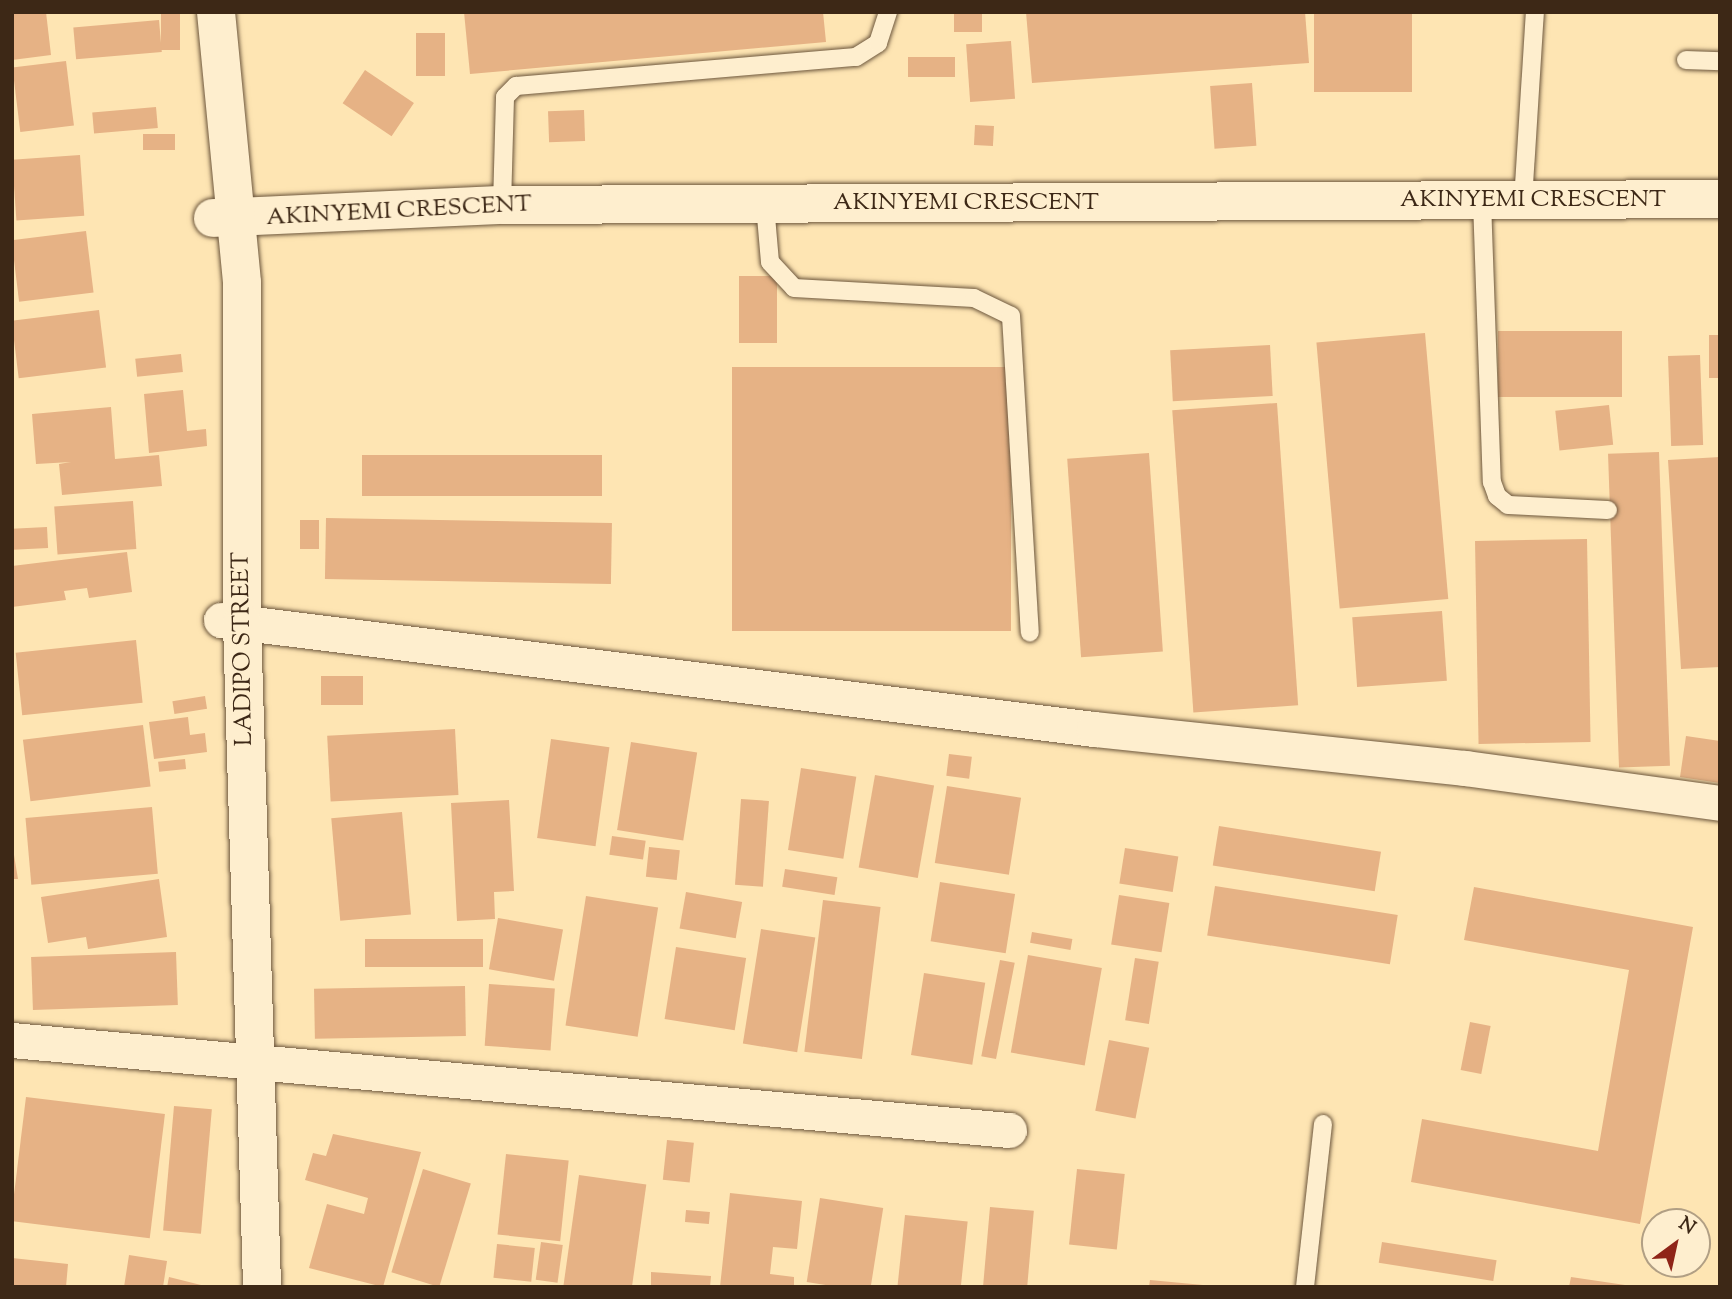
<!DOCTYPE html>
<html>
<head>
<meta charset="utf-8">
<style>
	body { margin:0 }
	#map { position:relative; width:1732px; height:1299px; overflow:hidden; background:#fee5b3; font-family:"Sorts Mill Goudy",serif }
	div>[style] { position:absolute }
	.building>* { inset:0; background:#e6b285; transform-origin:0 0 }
	.roads { filter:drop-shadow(0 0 2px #6d573d) drop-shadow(0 0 2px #6d573d) }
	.service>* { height:18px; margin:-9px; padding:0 9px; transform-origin:9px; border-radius:9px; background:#feeece }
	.minor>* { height:35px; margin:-17.5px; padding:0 17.5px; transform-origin:17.5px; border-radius:17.5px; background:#feeece }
	.tertiary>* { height:38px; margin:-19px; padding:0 19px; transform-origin:19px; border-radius:19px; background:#feeece }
	.secondary>* { height:38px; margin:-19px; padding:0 19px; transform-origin:19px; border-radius:19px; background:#feeece }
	span { translate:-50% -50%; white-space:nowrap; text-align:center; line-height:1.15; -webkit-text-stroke:6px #feeece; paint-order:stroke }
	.street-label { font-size:24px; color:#3d2816 }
	.frame { position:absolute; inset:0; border:14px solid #3d2816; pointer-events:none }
	.north { position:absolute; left:1641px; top:1208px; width:70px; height:70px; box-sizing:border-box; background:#feeece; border:2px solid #b19f84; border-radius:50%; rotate:33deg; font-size:19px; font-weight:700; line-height:28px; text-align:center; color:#3d2816 }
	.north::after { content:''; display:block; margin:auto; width:24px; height:32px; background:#8f2418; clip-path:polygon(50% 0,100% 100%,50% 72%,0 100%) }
</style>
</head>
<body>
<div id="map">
	<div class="building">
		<i style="clip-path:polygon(12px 12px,46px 12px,51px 55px,12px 60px)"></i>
		<i style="left:161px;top:12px;width:19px;height:38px"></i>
		<i style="clip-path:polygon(464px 12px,823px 12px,826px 42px,470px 74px)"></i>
		<i style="left:954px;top:12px;width:28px;height:20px"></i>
		<i style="clip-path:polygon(1026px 12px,1305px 12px,1309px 63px,1032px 83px)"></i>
		<i style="left:1314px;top:12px;width:98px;height:80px"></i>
		<i style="left:159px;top:20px;width:32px;height:86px;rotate:85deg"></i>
		<i style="left:416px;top:33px;width:29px;height:43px"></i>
		<i style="left:1011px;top:41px;width:58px;height:45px;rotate:86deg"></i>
		<i style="left:908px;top:57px;width:47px;height:20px"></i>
		<i style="left:66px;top:61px;width:65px;height:54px;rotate:83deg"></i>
		<i style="left:365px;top:70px;width:59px;height:40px;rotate:34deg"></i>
		<i style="left:1252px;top:83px;width:63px;height:42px;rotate:86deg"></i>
		<i style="left:156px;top:107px;width:21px;height:64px;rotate:85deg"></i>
		<i style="left:584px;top:110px;width:31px;height:36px;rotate:88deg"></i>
		<i style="left:975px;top:125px;width:19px;height:20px;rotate:3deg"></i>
		<i style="left:143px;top:134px;width:32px;height:16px"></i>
		<i style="left:80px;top:155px;width:61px;height:68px;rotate:86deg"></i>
		<i style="left:86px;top:231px;width:62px;height:75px;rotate:83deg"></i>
		<i style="left:739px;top:276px;width:38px;height:67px"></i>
		<i style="left:99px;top:310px;width:58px;height:88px;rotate:83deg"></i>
		<i style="left:1498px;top:331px;width:124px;height:66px"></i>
		<i style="left:1425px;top:333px;width:267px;height:109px;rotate:85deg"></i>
		<i style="left:1709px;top:335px;width:11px;height:43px"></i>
		<i style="left:1270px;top:345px;width:51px;height:100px;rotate:87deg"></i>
		<i style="left:181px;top:354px;width:18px;height:46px;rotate:84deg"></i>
		<i style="left:1700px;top:355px;width:90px;height:32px;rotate:88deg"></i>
		<i style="left:732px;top:367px;width:279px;height:264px"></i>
		<i style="clip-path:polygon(183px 390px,187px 431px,206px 429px,207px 446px,149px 453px,144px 394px)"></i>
		<i style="left:1277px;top:403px;width:303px;height:105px;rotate:86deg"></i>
		<i style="left:1609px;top:405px;width:40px;height:54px;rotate:84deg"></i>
		<i style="clip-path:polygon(111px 407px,115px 459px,159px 455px,162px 486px,62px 495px,59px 464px,71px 462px,36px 464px,32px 414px)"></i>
		<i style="left:1659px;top:452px;width:314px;height:51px;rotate:88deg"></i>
		<i style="left:1149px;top:453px;width:199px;height:82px;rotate:86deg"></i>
		<i style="left:362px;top:455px;width:240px;height:41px"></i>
		<i style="clip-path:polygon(1720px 457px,1720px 667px,1681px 669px,1668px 460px)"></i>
		<i style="left:133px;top:501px;width:48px;height:79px;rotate:86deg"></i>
		<i style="left:326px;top:518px;width:286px;height:61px;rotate:1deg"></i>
		<i style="left:300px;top:520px;width:19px;height:29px"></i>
		<i style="left:47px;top:527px;width:21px;height:35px;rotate:87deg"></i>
		<i style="left:1587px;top:539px;width:203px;height:112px;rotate:89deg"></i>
		<i style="clip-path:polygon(127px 552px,132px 592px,89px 598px,87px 588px,64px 591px,66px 600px,12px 607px,12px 566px)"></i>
		<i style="left:1442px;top:611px;width:70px;height:90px;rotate:86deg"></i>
		<i style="left:136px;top:640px;width:63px;height:121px;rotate:84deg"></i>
		<i style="left:321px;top:676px;width:42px;height:29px"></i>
		<i style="left:205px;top:696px;width:13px;height:33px;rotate:81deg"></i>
		<i style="clip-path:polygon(188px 717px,190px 735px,205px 733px,207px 752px,154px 759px,149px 722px)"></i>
		<i style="left:143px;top:725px;width:62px;height:121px;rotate:83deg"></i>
		<i style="left:455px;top:729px;width:66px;height:128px;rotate:87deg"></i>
		<i style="clip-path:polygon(1686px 736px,1720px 741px,1720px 783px,1680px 777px)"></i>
		<i style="left:551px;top:739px;width:59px;height:100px;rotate:8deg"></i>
		<i style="left:631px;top:742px;width:67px;height:89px;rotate:9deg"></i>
		<i style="left:949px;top:754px;width:23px;height:22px;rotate:7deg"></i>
		<i style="left:185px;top:759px;width:10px;height:27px;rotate:84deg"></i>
		<i style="left:801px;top:768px;width:56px;height:83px;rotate:9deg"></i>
		<i style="left:875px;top:775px;width:60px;height:94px;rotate:10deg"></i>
		<i style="left:947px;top:786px;width:75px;height:78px;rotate:9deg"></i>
		<i style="left:741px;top:799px;width:28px;height:86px;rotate:4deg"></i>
		<i style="clip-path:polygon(509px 800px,514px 891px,494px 892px,495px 919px,457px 921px,451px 803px)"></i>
		<i style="left:152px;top:807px;width:67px;height:127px;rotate:85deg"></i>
		<i style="left:402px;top:812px;width:103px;height:71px;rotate:85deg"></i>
		<i style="left:1219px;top:826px;width:164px;height:40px;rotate:9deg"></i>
		<i style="left:612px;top:836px;width:34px;height:19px;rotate:8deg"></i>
		<i style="clip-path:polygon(12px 843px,18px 879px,12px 879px)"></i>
		<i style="left:649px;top:847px;width:31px;height:30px;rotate:6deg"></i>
		<i style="left:1125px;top:848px;width:54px;height:36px;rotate:9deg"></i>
		<i style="left:785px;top:869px;width:53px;height:18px;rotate:9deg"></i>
		<i style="clip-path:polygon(159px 879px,167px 937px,88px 949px,86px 937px,48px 943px,41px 897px)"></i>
		<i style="left:940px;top:882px;width:76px;height:60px;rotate:9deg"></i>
		<i style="left:1215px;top:886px;width:185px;height:50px;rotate:9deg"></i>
		<i style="clip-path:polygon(1474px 887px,1693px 927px,1640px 1224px,1411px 1182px,1422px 1119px,1598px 1151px,1629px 970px,1464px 940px)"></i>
		<i style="left:686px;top:892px;width:57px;height:37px;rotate:10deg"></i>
		<i style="left:1119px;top:895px;width:51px;height:50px;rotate:9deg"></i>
		<i style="left:586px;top:896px;width:73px;height:131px;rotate:9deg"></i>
		<i style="left:823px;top:900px;width:58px;height:153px;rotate:7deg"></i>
		<i style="left:498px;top:918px;width:66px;height:52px;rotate:10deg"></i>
		<i style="left:761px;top:929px;width:55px;height:116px;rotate:9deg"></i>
		<i style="left:1032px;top:932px;width:41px;height:11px;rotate:10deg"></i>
		<i style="left:365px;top:939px;width:118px;height:28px"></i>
		<i style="left:676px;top:947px;width:71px;height:73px;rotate:9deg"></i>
		<i style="left:176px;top:952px;width:53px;height:145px;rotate:88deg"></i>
		<i style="left:1028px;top:955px;width:75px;height:99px;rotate:10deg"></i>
		<i style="left:1135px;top:958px;width:24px;height:63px;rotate:9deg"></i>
		<i style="left:1000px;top:960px;width:15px;height:98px;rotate:11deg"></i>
		<i style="left:924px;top:973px;width:62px;height:83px;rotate:9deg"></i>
		<i style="left:489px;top:984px;width:66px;height:62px;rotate:4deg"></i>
		<i style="left:465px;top:986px;width:50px;height:151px;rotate:89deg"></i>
		<i style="left:1470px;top:1022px;width:21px;height:49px;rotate:11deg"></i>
		<i style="left:1109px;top:1040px;width:41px;height:72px;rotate:11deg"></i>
		<i style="left:26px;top:1097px;width:140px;height:125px;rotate:7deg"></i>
		<i style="left:174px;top:1106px;width:38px;height:125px;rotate:5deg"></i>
		<i style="clip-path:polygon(333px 1134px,421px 1152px,383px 1287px,309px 1268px,327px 1204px,364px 1214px,368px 1198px,305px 1180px,313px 1153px,326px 1156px)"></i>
		<i style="left:667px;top:1140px;width:27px;height:40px;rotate:6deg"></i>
		<i style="left:506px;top:1154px;width:63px;height:81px;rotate:6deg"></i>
		<i style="left:423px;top:1169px;width:50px;height:108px;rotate:17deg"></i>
		<i style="left:1077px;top:1169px;width:48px;height:76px;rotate:6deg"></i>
		<i style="left:579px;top:1175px;width:68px;height:113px;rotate:8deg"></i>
		<i style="clip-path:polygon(730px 1193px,802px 1201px,797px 1249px,773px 1247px,770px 1274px,794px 1277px,794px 1287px,720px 1287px)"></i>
		<i style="left:820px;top:1198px;width:64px;height:85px;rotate:9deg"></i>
		<i style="left:990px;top:1207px;width:44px;height:80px;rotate:5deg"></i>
		<i style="left:686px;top:1210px;width:24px;height:12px;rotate:5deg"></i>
		<i style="left:905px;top:1215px;width:63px;height:72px;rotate:6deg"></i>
		<i style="left:541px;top:1242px;width:22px;height:38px;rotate:8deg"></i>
		<i style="left:1382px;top:1242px;width:116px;height:21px;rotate:9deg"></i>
		<i style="left:497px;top:1244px;width:38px;height:34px;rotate:6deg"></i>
		<i style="clip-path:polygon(129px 1255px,167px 1261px,163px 1287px,124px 1287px)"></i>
		<i style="clip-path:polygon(12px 1258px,68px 1264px,66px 1287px,12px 1287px)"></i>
		<i style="clip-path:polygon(651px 1272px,711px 1276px,710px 1287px,651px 1287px)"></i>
		<i style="clip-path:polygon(169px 1277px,205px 1286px,205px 1287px,167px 1287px)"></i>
		<i style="clip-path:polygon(1571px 1277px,1625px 1285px,1625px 1287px,1569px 1287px)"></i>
		<i style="clip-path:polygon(1150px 1280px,1203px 1285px,1203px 1287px,1149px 1287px)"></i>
	</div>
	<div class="roads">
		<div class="service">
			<i style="left:1686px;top:60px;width:34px;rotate:2deg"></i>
			<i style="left:1482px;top:201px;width:281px;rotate:88deg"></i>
			<i style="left:1492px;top:482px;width:15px;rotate:70deg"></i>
			<i style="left:1497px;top:496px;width:14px;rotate:39deg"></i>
			<i style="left:1508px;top:505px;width:100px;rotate:2.9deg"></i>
			<i style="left:1523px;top:201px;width:189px;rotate:-86.4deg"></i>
			<i style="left:502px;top:205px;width:108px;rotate:-88.4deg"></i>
			<i style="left:505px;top:97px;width:16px;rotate:-45deg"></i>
			<i style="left:516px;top:86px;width:341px;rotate:-4.9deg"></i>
			<i style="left:856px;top:57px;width:26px;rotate:-32deg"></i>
			<i style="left:878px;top:43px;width:33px;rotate:-72deg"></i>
			<i style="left:765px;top:205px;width:57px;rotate:85deg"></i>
			<i style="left:770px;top:262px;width:35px;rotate:47deg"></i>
			<i style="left:794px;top:288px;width:180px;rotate:3.2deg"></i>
			<i style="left:974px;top:298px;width:41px;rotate:25.9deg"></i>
			<i style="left:1011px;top:316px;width:317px;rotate:86.6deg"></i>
			<i style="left:1305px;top:1287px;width:164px;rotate:-83.7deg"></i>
		</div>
		<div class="minor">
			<i style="left:221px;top:620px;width:880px;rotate:7.12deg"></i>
			<i style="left:1094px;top:729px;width:373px;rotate:6deg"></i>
			<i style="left:1465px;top:768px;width:257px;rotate:7.8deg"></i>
			<i style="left:12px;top:1040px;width:1001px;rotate:5.16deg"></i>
		</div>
		<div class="tertiary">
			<i style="left:213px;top:218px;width:289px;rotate:-2.6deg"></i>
			<i style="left:502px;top:205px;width:1218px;rotate:-0.28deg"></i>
		</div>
		<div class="secondary">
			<i style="left:216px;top:12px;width:272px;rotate:84.5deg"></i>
			<i style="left:242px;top:283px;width:340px;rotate:90deg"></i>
			<i style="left:242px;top:623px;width:664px;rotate:88.27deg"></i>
		</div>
	</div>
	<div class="street-label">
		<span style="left:1533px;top:201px">AKINYEMI CRESCENT</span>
		<span style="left:966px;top:204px">AKINYEMI CRESCENT</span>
		<span style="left:399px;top:212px;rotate:-3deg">AKINYEMI CRESCENT</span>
		<span style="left:244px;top:649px;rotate:-91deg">LADIPO STREET</span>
	</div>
	<div class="frame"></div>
	<div class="north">N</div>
</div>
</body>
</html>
